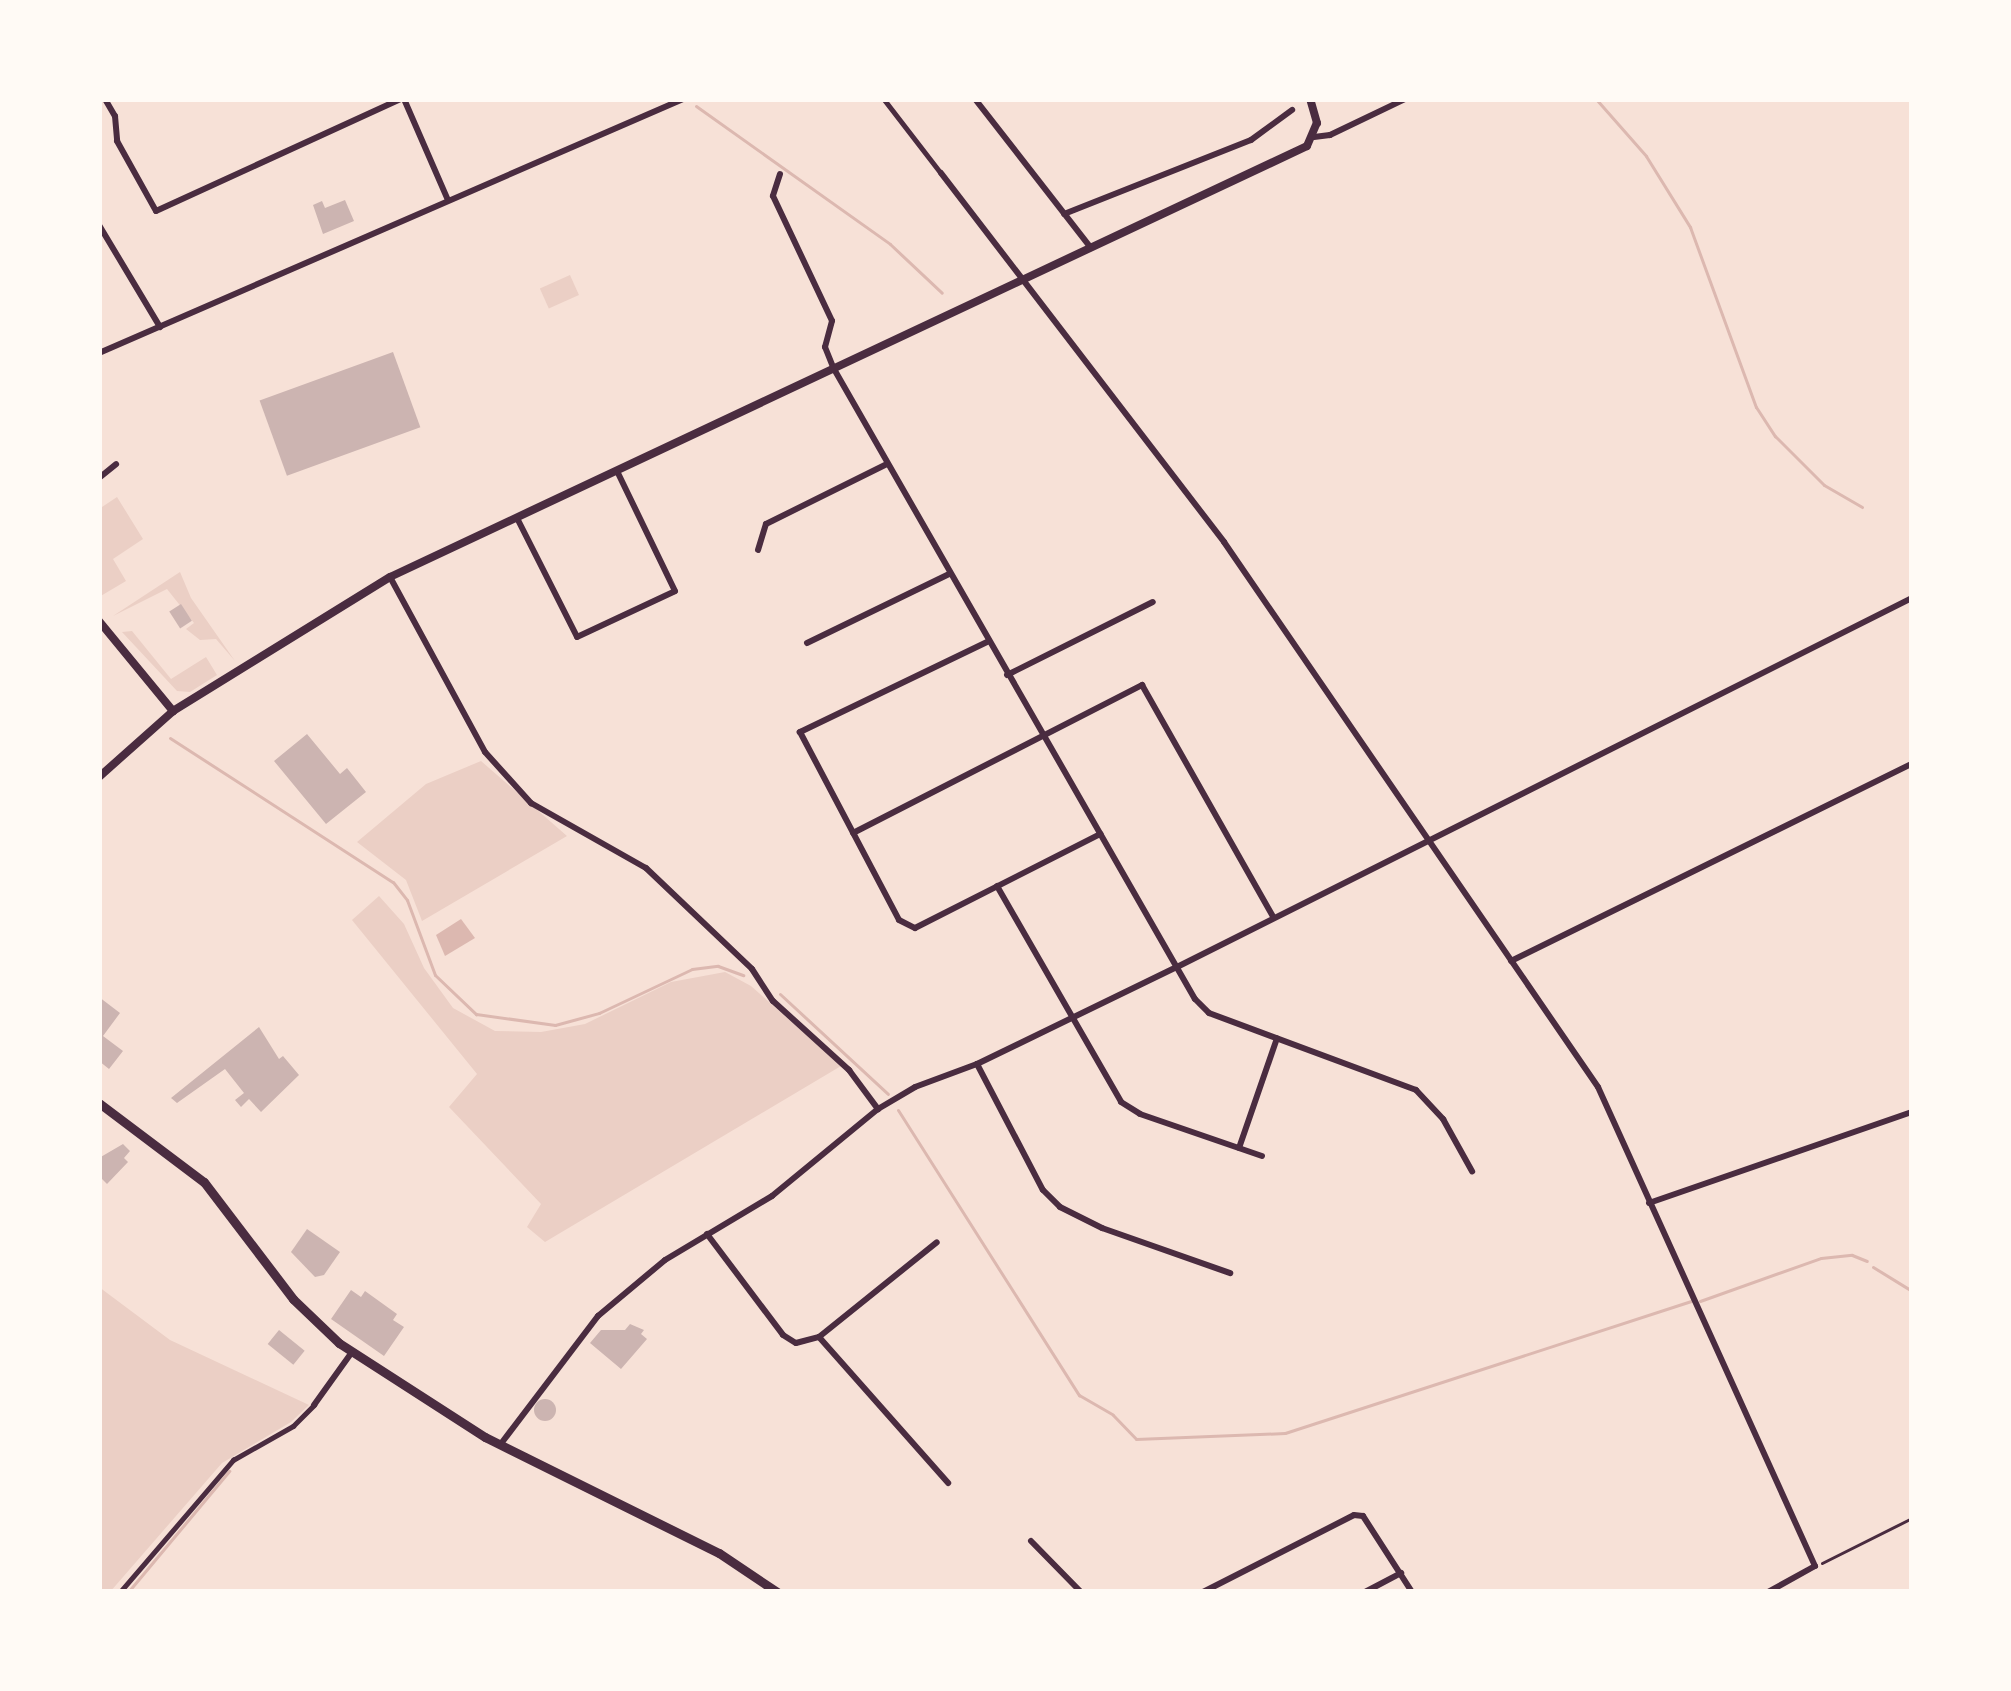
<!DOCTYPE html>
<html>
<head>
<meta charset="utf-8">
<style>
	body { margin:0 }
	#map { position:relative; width:2011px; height:1691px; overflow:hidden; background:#f7e1d7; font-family:"Times New Roman",serif }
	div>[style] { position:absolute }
	.green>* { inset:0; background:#ebcfc5; transform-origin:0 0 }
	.water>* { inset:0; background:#dcb8b0 }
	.stream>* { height:3px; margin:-1.5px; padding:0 1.5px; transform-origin:1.5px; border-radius:1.5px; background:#dcb8b0 }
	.building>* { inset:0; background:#ccb4b1; transform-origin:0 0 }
	.round { border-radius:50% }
	.path>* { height:3px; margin:-1.5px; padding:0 1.5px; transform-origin:1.5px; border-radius:1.5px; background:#4a2c40 }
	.pedestrian>* { height:4.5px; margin:-2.25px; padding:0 2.25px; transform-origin:2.25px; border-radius:2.25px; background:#4a2c40 }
	.minor>* { height:6px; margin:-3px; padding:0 3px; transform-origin:3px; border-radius:3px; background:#4a2c40 }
	.tertiary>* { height:8px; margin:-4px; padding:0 4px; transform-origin:4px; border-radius:4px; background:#4a2c40 }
	.secondary>* { height:9px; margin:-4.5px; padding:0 4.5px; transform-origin:4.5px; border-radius:4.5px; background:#4a2c40 }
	span { translate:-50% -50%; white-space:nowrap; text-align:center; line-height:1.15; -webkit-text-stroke:9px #fffaf5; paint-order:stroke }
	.frame { position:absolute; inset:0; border:102px solid #fffaf5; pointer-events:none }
</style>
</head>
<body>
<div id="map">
	<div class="green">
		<i style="left:570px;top:275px;width:22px;height:33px;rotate:66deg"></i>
		<i style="clip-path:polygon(117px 497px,143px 539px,113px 559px,126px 581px,99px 597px,99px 509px)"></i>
		<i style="clip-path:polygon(180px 572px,191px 598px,235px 661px,216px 639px,200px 640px,186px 629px,194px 623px,167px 589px,113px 616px)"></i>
		<i style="clip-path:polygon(132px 631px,171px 679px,206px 657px,217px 675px,190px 692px,177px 691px,122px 632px)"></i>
		<i style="clip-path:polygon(481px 761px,567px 836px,422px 921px,406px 880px,357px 842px,426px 784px)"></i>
		<i style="clip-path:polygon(379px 896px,404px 924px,424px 968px,453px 1008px,495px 1031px,541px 1032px,585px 1024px,671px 982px,725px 972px,751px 986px,841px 1066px,545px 1242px,527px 1227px,541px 1204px,449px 1107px,477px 1074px,352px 920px)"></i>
		<i style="clip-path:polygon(99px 1287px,170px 1340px,309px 1405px,291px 1422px,222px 1463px,110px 1592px,99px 1592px)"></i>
	</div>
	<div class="water">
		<i style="clip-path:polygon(461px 919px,475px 938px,445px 956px,436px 935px)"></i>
	</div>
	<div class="stream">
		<i style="left:1596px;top:99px;width:76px;rotate:48.7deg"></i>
		<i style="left:1646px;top:156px;width:84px;rotate:58.2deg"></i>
		<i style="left:1690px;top:227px;width:192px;rotate:69.9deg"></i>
		<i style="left:1756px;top:407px;width:35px;rotate:57deg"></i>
		<i style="left:1775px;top:436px;width:69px;rotate:45deg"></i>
		<i style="left:1824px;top:485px;width:44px;rotate:30.1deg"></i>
		<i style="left:696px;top:106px;width:238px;rotate:35.4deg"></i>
		<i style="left:890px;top:244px;width:71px;rotate:43.3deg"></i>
		<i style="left:170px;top:738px;width:265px;rotate:32.9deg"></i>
		<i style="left:393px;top:882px;width:23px;rotate:52deg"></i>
		<i style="left:407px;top:900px;width:80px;rotate:69.5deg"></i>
		<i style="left:435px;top:975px;width:57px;rotate:43.6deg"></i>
		<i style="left:476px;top:1014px;width:80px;rotate:7.9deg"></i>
		<i style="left:555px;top:1025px;width:46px;rotate:-15.3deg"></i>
		<i style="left:599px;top:1013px;width:103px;rotate:-25.3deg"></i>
		<i style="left:692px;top:969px;width:26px;rotate:-7deg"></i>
		<i style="left:718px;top:966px;width:27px;rotate:20deg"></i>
		<i style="left:780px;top:994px;width:147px;rotate:42.8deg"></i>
		<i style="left:898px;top:1110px;width:338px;rotate:57.6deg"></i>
		<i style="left:1079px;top:1395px;width:39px;rotate:30deg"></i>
		<i style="left:1113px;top:1415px;width:33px;rotate:46deg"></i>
		<i style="left:1136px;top:1439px;width:149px;rotate:-2.3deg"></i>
		<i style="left:1285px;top:1433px;width:427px;rotate:-18deg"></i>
		<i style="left:1873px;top:1267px;width:46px;rotate:31.6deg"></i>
		<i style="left:1700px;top:1301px;width:128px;rotate:-19.6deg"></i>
		<i style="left:1821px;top:1258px;width:31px;rotate:-6deg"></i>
		<i style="left:1852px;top:1255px;width:16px;rotate:22deg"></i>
		<i style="left:128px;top:1592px;width:158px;rotate:-50.1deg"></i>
	</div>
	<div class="building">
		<i style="clip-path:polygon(345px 200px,354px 221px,323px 234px,313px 205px,322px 201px,325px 208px)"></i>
		<i style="left:393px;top:352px;width:80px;height:142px;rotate:70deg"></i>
		<i style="left:181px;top:604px;width:20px;height:14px;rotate:57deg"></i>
		<i style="clip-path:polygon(307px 734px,340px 774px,347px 768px,366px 792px,326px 824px,274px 761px)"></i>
		<i style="clip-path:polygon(99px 997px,120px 1013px,103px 1036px,123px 1051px,109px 1069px,99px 1061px)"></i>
		<i style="clip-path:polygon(259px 1027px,279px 1059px,283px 1056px,299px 1075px,261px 1112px,249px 1099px,241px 1107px,235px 1100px,244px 1093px,225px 1069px,177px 1103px,171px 1098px)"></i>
		<i style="clip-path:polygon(123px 1144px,130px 1151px,124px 1158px,128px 1162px,107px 1184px,99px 1176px,99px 1158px)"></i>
		<i style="clip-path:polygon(307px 1229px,340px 1252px,324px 1275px,315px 1277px,291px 1252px)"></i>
		<i style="clip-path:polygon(351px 1290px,361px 1297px,365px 1291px,397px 1314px,393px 1320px,404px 1327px,384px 1356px,331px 1319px)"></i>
		<i style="clip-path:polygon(630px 1324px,644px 1330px,641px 1334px,647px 1339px,621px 1369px,590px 1343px,601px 1330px,625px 1330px)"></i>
		<i style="left:279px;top:1330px;width:33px;height:18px;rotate:39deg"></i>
		<i class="round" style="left:534px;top:1399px;width:22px;height:22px"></i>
	</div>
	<div class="path">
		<i style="left:1822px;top:1563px;width:101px;rotate:-26.6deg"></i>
	</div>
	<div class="pedestrian">
		<i style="left:884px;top:99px;width:93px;rotate:52.4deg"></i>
		<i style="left:120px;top:1592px;width:174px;rotate:-49.4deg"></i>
		<i style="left:233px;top:1460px;width:69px;rotate:-29.5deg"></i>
		<i style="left:293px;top:1426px;width:30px;rotate:-45deg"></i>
	</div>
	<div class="minor">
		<i style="left:105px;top:99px;width:20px;rotate:60deg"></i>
		<i style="left:115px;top:116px;width:25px;rotate:85deg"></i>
		<i style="left:117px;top:141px;width:80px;rotate:60.9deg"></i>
		<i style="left:156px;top:211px;width:269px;rotate:-24.6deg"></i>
		<i style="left:404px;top:99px;width:110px;rotate:66.5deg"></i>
		<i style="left:975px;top:99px;width:189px;rotate:52.1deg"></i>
		<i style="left:1314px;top:137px;width:16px;rotate:-7deg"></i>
		<i style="left:1330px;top:135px;width:83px;rotate:-25.6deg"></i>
		<i style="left:941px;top:173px;width:465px;rotate:52.5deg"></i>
		<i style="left:1224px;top:542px;width:661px;rotate:55.54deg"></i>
		<i style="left:1598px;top:1087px;width:526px;rotate:65.63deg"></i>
		<i style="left:1815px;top:1566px;width:54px;rotate:151deg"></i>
		<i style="left:780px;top:174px;width:23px;rotate:108deg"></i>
		<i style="left:773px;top:196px;width:138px;rotate:64.7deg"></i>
		<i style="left:832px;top:321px;width:27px;rotate:105deg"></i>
		<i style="left:825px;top:347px;width:24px;rotate:68deg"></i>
		<i style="left:834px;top:369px;width:726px;rotate:60.19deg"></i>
		<i style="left:1195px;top:999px;width:20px;rotate:45deg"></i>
		<i style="left:1209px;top:1013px;width:221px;rotate:20.4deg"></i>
		<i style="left:1416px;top:1090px;width:40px;rotate:47deg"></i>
		<i style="left:1443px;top:1119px;width:60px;rotate:60.9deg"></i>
		<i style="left:1064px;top:214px;width:201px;rotate:-21.6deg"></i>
		<i style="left:1251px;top:140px;width:51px;rotate:-36.2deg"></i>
		<i style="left:99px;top:225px;width:119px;rotate:59.1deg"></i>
		<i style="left:99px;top:353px;width:637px;rotate:-23.51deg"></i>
		<i style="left:99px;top:478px;width:22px;rotate:-39deg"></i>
		<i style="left:517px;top:518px;width:133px;rotate:63.2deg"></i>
		<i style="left:577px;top:637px;width:108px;rotate:-25.1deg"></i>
		<i style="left:675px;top:591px;width:133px;rotate:-115.8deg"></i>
		<i style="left:758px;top:550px;width:27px;rotate:-73deg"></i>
		<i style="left:766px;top:524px;width:135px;rotate:-26.4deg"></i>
		<i style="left:390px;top:577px;width:199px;rotate:61.5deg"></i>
		<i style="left:485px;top:752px;width:69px;rotate:48deg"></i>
		<i style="left:531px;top:803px;width:132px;rotate:29.5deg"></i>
		<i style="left:646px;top:868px;width:146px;rotate:43.6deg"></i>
		<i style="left:752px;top:969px;width:38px;rotate:57deg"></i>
		<i style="left:773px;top:1001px;width:103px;rotate:42.2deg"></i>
		<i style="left:849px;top:1070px;width:49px;rotate:53.4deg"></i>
		<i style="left:987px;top:642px;width:208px;rotate:154.3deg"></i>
		<i style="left:800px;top:732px;width:212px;rotate:62.2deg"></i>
		<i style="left:899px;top:920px;width:18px;rotate:27deg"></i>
		<i style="left:915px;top:928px;width:208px;rotate:-26.9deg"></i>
		<i style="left:807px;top:643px;width:158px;rotate:-25.9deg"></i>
		<i style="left:1007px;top:675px;width:163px;rotate:-26.6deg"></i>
		<i style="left:853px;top:833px;width:325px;rotate:-27.1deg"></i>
		<i style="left:1142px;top:685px;width:266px;rotate:60.5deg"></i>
		<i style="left:997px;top:886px;width:249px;rotate:60.1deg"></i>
		<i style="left:1121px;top:1102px;width:22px;rotate:32deg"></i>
		<i style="left:1140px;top:1114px;width:129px;rotate:19deg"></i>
		<i style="left:1511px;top:961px;width:447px;rotate:-26.2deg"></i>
		<i style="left:977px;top:1064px;width:142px;rotate:62.4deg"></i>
		<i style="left:1043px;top:1190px;width:24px;rotate:45deg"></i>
		<i style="left:1060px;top:1207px;width:47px;rotate:26.6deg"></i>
		<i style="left:1102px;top:1228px;width:136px;rotate:19.4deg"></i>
		<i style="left:1239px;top:1148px;width:116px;rotate:-70.9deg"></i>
		<i style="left:1649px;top:1203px;width:278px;rotate:-19.1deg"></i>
		<i style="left:707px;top:1234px;width:126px;rotate:53deg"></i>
		<i style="left:783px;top:1335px;width:15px;rotate:32deg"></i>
		<i style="left:796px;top:1343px;width:24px;rotate:-15deg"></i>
		<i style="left:819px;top:1337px;width:151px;rotate:-38.8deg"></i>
		<i style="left:819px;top:1337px;width:195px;rotate:48.5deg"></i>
		<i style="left:314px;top:1405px;width:65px;rotate:-54.4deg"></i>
		<i style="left:500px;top:1445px;width:162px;rotate:-52.8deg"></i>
		<i style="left:598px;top:1316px;width:87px;rotate:-39.9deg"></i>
		<i style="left:665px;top:1260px;width:125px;rotate:-30.9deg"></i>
		<i style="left:772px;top:1196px;width:137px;rotate:-39.4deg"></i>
		<i style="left:878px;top:1109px;width:43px;rotate:-30.7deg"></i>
		<i style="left:915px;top:1087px;width:66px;rotate:-20.4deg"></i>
		<i style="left:977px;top:1064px;width:222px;rotate:-25.9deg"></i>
		<i style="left:1177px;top:967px;width:822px;rotate:-26.66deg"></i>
		<i style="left:1031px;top:1541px;width:71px;rotate:45.6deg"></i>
		<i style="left:1203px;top:1592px;width:169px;rotate:-27deg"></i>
		<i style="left:1354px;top:1515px;width:9px;rotate:6deg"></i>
		<i style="left:1363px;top:1516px;width:90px;rotate:57.2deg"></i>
		<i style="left:1365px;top:1592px;width:41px;rotate:-27.8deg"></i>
	</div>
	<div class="tertiary">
		<i style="left:99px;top:621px;width:117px;rotate:50.6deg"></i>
		<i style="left:99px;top:777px;width:99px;rotate:-41.7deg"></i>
		<i style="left:173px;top:711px;width:255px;rotate:-31.7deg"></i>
		<i style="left:390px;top:577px;width:1013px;rotate:-25.17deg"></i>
		<i style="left:1307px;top:146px;width:25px;rotate:-67deg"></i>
		<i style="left:1317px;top:123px;width:25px;rotate:-106deg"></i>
	</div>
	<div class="secondary">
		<i style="left:99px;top:1103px;width:131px;rotate:37deg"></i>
		<i style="left:204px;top:1182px;width:147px;rotate:52.7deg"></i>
		<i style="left:293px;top:1299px;width:64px;rotate:43.7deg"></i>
		<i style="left:339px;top:1343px;width:174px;rotate:32.8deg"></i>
		<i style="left:485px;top:1437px;width:261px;rotate:26.4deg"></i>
		<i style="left:719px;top:1553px;width:70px;rotate:33.9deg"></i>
	</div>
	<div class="frame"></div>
</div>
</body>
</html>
